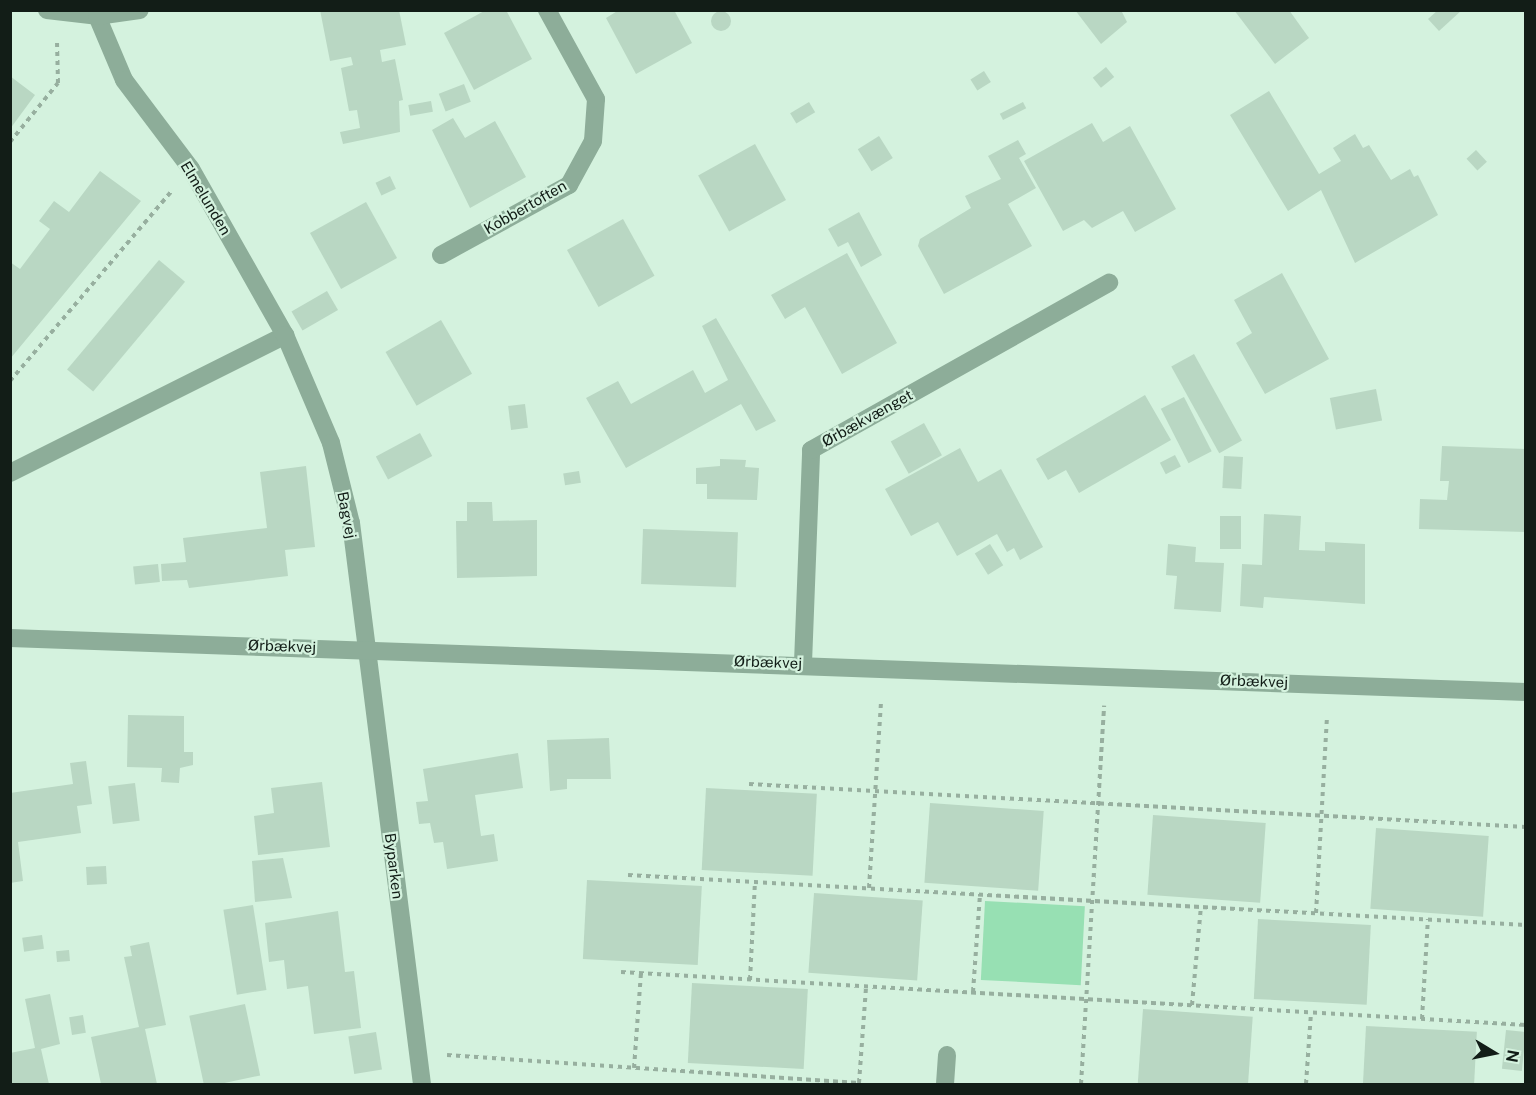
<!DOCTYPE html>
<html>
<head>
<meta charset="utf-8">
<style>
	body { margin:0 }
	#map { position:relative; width:1536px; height:1095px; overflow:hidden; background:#d4f2de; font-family:"Public Sans",sans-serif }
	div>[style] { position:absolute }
	.green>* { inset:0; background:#97e0b3; transform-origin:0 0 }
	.building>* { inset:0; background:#b9d7c3; transform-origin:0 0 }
	.round { border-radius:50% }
	.path>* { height:4px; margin-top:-2px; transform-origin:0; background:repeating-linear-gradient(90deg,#97af9f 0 4.5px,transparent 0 9px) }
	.service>* { height:18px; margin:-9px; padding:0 9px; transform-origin:9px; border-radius:9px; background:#8dad99 }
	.minor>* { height:18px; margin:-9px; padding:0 9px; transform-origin:9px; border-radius:9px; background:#8dad99 }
	.tertiary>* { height:18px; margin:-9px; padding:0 9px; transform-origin:9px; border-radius:9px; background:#8dad99 }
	span { translate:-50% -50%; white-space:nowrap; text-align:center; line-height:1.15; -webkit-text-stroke:4.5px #d4f2de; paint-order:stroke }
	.street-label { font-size:15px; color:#121d17 }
	.frame { position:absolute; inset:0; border:12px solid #121d17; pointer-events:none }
	.north { position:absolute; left:1464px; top:1023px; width:60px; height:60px; -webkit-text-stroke:4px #d4f2de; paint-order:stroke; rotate:100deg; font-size:16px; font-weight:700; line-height:24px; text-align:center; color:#121d17 }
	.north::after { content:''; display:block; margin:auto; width:21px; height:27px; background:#121d17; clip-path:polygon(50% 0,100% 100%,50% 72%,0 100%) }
</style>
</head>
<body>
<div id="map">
	<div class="green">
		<i style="left:985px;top:901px;width:100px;height:79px;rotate:3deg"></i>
	</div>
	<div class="building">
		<i style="clip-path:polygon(320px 10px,399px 10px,406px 45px,380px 50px,382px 62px,395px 59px,403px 100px,399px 101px,400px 132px,343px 144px,340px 132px,360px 128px,357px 110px,349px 111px,341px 68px,353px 65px,351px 57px,330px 61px)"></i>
		<i style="clip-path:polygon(486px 10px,506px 10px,532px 59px,474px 90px,444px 33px)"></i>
		<i style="clip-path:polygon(619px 10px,674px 10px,692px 43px,636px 74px,606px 18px)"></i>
		<i style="clip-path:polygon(1075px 10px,1121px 10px,1127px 22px,1101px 44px)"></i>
		<i style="clip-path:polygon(1234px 10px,1289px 10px,1309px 38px,1275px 64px)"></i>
		<i style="clip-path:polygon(1438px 10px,1462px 10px,1439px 31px,1428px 19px)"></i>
		<i class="round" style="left:711px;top:11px;width:20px;height:20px"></i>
		<i style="left:1106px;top:67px;width:13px;height:17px;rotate:51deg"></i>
		<i style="left:984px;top:71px;width:13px;height:16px;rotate:58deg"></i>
		<i style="clip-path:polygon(10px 76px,35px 95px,10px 129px)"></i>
		<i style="left:464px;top:84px;width:19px;height:27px;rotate:69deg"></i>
		<i style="clip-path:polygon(1269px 91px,1319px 174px,1341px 161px,1333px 148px,1355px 134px,1363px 148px,1369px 145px,1391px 180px,1410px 169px,1414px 177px,1418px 175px,1438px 215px,1355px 263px,1321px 190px,1288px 211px,1230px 115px)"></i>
		<i style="left:431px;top:101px;width:11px;height:23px;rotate:80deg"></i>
		<i style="left:809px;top:102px;width:12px;height:22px;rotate:59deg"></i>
		<i style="left:1023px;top:102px;width:7px;height:26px;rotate:63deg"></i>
		<i style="clip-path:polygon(453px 118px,465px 138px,495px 121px,526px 177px,470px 208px,432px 130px)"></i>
		<i style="clip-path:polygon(1092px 123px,1103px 142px,1130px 126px,1176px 209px,1135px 232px,1123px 211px,1092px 228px,1084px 220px,1063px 231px,1024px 161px)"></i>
		<i style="left:879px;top:136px;width:26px;height:25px;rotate:58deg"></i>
		<i style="clip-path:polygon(1018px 140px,1026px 154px,1019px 158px,1036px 188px,1008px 204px,1032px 246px,944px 294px,918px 246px,920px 239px,971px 208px,965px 196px,1001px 179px,988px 156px)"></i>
		<i style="left:755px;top:144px;width:64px;height:65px;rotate:61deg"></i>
		<i style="left:1476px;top:150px;width:16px;height:13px;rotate:47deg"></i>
		<i style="clip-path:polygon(100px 171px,141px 201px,10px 359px,10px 262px,20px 269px,50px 229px,39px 221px,54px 201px,69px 212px)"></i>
		<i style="left:390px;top:176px;width:14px;height:16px;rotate:65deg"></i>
		<i style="left:366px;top:202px;width:64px;height:64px;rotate:61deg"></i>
		<i style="clip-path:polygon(859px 212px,882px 255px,861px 267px,848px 242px,838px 247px,828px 229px)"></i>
		<i style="left:623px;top:219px;width:65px;height:64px;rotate:61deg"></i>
		<i style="clip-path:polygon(847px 253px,897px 343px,842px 374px,805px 307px,785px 319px,771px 295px)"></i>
		<i style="left:159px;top:260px;width:34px;height:143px;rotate:40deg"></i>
		<i style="clip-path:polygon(1282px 273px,1329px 359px,1265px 394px,1236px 343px,1252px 333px,1234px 300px)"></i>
		<i style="left:327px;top:291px;width:22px;height:41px;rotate:60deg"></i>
		<i style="clip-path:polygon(716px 318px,776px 421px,756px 431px,741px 404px,626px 468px,586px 398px,618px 381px,631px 404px,693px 370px,705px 393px,728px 380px,702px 326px)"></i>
		<i style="left:441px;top:320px;width:62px;height:64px;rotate:60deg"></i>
		<i style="left:1194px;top:354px;width:99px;height:26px;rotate:61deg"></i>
		<i style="left:1376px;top:389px;width:32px;height:47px;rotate:79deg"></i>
		<i style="clip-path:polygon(1145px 395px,1171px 440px,1079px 493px,1066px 470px,1048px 480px,1036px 459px)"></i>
		<i style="left:1184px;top:397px;width:61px;height:26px;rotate:63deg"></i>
		<i style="left:525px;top:404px;width:24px;height:17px;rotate:83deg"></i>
		<i style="left:924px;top:423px;width:37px;height:38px;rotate:61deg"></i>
		<i style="left:420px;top:433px;width:26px;height:50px;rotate:62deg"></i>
		<i style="clip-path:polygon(1442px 446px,1526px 449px,1526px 532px,1419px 529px,1420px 499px,1447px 500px,1449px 481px,1440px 481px)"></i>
		<i style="clip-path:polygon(960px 448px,978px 482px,1001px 469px,1043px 547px,1020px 560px,1014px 548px,1007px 552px,997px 534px,957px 556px,938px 522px,911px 536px,885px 489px)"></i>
		<i style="left:1175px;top:455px;width:13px;height:17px;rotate:63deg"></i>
		<i style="left:1224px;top:456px;width:19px;height:32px;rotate:3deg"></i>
		<i style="clip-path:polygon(720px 459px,746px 460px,745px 467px,759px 468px,757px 500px,707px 499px,707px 484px,696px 484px,696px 468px,720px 466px)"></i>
		<i style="clip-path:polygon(306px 466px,315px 547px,285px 550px,288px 576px,189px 588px,187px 580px,162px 581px,161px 564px,186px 562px,183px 538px,267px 528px,260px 472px)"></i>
		<i style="left:579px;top:471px;width:12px;height:16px;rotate:81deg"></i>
		<i style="clip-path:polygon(467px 502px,492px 502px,493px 521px,537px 520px,537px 576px,457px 578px,456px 521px,467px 521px)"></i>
		<i style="clip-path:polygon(1264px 514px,1301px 516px,1299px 550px,1325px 551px,1325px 542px,1365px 544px,1365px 604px,1264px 597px,1263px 608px,1240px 606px,1242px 564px,1262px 565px)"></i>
		<i style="left:1220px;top:516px;width:21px;height:33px"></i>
		<i style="left:643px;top:529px;width:95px;height:55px;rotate:2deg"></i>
		<i style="left:990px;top:544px;width:25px;height:18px;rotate:58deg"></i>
		<i style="clip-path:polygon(1168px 544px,1196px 547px,1195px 562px,1224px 563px,1221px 612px,1174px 609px,1177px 576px,1166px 575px)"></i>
		<i style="left:158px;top:564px;width:18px;height:25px;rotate:84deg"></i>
		<i style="clip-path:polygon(128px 715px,184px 716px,184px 752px,193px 752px,193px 765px,180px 768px,179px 783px,161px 782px,162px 768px,127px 767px)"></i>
		<i style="clip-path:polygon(609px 738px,611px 779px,567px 779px,567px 789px,550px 791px,547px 740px)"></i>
		<i style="clip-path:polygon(518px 753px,523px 788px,475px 795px,481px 836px,494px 834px,498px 861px,447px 869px,443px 842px,434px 843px,430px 823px,419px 824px,416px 802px,428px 801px,423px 769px)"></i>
		<i style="clip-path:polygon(86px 761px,92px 804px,77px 806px,81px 833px,18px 842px,23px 881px,10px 883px,10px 793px,73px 784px,70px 763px)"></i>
		<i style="clip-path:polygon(322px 782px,330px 847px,258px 855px,254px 816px,274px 813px,271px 788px)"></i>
		<i style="left:135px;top:783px;width:38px;height:27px;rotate:83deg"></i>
		<i style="left:706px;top:788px;width:111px;height:82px;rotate:3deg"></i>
		<i style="left:930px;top:803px;width:114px;height:80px;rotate:4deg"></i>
		<i style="left:1153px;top:815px;width:113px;height:80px;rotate:4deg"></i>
		<i style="left:1376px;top:828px;width:113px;height:81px;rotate:4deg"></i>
		<i style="clip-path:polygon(283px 858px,292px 898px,255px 902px,252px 861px)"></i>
		<i style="left:106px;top:866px;width:18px;height:20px;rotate:87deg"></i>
		<i style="left:587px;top:880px;width:115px;height:79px;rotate:3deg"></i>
		<i style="left:814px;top:893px;width:109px;height:80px;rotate:4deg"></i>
		<i style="left:253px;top:905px;width:86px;height:30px;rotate:81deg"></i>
		<i style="clip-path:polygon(338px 911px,345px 972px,354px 971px,361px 1028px,314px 1034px,308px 986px,287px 989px,284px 960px,269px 962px,265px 923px)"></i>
		<i style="left:1258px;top:919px;width:113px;height:80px;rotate:3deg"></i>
		<i style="left:42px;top:935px;width:14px;height:20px;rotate:82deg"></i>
		<i style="clip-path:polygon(149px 942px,166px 1025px,145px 1029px,157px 1084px,101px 1084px,91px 1037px,139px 1027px,124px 957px,132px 956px,130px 946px)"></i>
		<i style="left:69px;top:950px;width:11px;height:13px;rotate:85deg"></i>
		<i style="left:692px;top:983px;width:116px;height:80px;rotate:3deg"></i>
		<i style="clip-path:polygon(50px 994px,60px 1044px,41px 1049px,49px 1084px,10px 1084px,10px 1053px,35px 1048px,25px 999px)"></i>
		<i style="left:245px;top:1004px;width:73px;height:57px;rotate:78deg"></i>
		<i style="left:1143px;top:1009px;width:110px;height:75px;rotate:4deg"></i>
		<i style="left:83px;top:1015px;width:18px;height:14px;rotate:81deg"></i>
		<i style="left:1366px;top:1026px;width:111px;height:58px;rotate:3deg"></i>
		<i style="left:1506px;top:1030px;width:20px;height:39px;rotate:6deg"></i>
		<i style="left:376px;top:1032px;width:38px;height:28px;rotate:81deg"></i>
	</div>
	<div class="path">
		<i style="left:10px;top:142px;width:76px;rotate:-50.9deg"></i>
		<i style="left:58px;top:83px;width:40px;rotate:-91.4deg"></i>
		<i style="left:10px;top:381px;width:248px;rotate:-49.6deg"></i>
		<i style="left:749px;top:784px;width:778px;rotate:3.17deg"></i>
		<i style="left:628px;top:875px;width:899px;rotate:3.19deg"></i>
		<i style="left:869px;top:888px;width:188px;rotate:-86.3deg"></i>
		<i style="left:1316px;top:913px;width:197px;rotate:-86.8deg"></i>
		<i style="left:621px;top:972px;width:907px;rotate:3.35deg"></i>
		<i style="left:750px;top:980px;width:98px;rotate:-87.1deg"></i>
		<i style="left:973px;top:992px;width:98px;rotate:-85.9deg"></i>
		<i style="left:1192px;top:1005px;width:98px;rotate:-84.8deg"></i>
		<i style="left:1422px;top:1019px;width:100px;rotate:-86.6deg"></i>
		<i style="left:447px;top:1055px;width:413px;rotate:3.9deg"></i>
		<i style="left:859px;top:1083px;width:96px;rotate:-85.8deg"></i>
		<i style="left:634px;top:1068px;width:95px;rotate:-85.8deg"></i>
		<i style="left:1081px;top:1084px;width:379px;rotate:-86.5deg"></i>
		<i style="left:1306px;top:1084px;width:72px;rotate:-86deg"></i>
	</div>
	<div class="service">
		<i style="left:10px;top:473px;width:308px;rotate:-26.6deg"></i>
	</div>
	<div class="minor">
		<i style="left:97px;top:16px;width:69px;rotate:67.1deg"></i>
		<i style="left:124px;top:80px;width:111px;rotate:53deg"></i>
		<i style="left:191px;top:169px;width:191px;rotate:60.5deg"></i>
		<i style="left:285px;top:335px;width:117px;rotate:66.9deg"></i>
		<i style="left:331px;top:443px;width:82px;rotate:76deg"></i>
		<i style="left:351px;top:523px;width:565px;rotate:82.79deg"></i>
		<i style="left:441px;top:255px;width:146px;rotate:-28.7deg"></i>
		<i style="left:569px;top:185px;width:50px;rotate:-61.4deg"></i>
		<i style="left:593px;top:141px;width:42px;rotate:-85.9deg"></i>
		<i style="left:596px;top:99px;width:102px;rotate:-118.8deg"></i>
		<i style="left:803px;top:663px;width:213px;rotate:-87.8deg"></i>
		<i style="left:811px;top:450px;width:342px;rotate:-29.3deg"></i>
		<i style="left:945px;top:1084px;width:29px;rotate:-86deg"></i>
	</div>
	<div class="tertiary">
		<i style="left:47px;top:10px;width:50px;rotate:6.8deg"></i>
		<i style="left:97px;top:16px;width:43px;rotate:-7.9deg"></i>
		<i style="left:10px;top:638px;width:1517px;rotate:2.04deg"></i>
	</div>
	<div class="street-label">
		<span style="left:206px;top:198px;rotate:59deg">Elmelunden</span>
		<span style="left:525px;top:207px;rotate:-30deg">Kobbertoften</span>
		<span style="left:867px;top:418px;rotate:-29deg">Ørbækvænget</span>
		<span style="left:347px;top:515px;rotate:79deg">Bagvej</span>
		<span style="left:282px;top:646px;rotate:2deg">Ørbækvej</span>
		<span style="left:768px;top:662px;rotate:2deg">Ørbækvej</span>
		<span style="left:1254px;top:681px;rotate:2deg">Ørbækvej</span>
		<span style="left:394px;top:866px;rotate:83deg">Byparken</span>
	</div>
	<div class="frame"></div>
	<div class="north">N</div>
</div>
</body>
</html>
